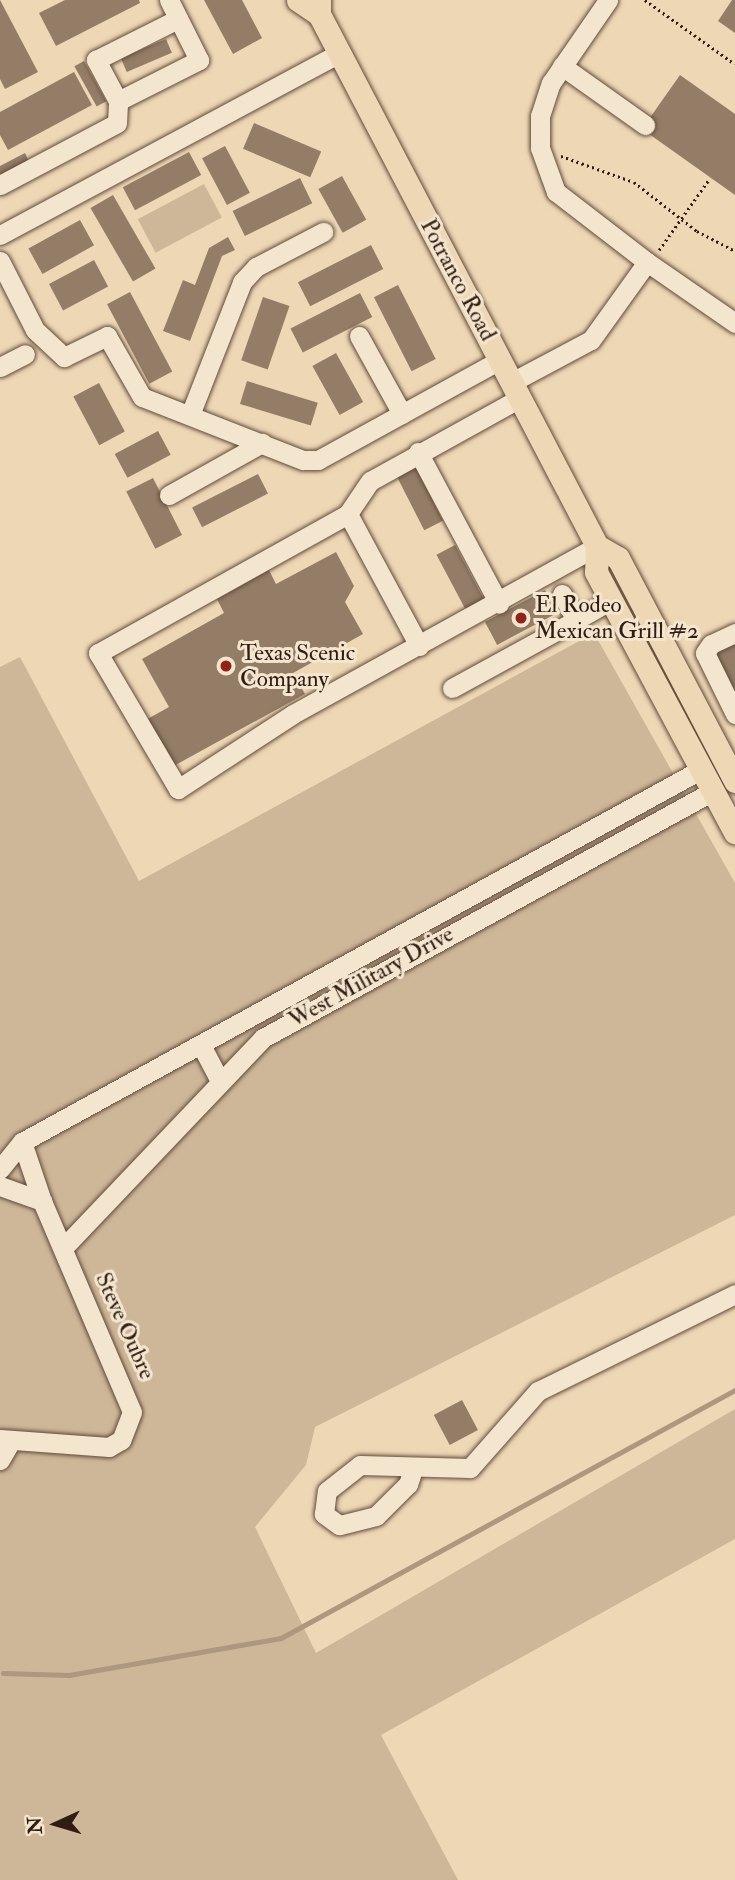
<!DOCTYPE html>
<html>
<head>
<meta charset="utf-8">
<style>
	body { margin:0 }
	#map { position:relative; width:735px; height:1880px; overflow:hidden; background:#eed7b5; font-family:"IM FELL Double Pica",serif }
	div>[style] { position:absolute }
	.green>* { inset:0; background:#ceb799; transform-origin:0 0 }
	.stream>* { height:4.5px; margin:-2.25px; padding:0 2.25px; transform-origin:2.25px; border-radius:2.25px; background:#ad977e }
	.building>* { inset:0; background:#937d67; transform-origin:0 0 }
	.path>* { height:2.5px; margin-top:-1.25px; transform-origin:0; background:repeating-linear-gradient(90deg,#301c13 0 2px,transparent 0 5.5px) }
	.roads { filter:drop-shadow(0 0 2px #604b3c) drop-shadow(0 0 2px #604b3c) }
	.minor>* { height:19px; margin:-9.5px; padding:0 9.5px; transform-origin:9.5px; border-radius:9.5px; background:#f4e5cf }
	.major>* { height:23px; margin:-11.5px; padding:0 11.5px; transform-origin:11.5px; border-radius:11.5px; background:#eed7b5 }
	.dots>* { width:19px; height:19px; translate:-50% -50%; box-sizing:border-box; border:4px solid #f4e5cf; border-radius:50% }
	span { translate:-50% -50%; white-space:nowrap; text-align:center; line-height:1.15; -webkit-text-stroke:6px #f4e5cf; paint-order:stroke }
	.street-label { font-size:23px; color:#301c13 }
	.poi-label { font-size:23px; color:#301c13 }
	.left { translate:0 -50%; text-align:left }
	.north { position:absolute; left:21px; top:1789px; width:70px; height:70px; -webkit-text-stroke:5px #f4e5cf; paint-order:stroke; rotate:266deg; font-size:19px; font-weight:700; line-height:28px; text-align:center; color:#301c13 }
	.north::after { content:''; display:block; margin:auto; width:24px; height:32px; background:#301c13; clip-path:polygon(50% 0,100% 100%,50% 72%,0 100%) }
</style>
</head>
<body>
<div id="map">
	<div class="green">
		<i style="left:204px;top:184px;width:38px;height:75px;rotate:62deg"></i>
		<i style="clip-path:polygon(594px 633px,735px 883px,735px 1215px,315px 1427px,306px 1465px,255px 1527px,316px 1653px,735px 1409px,735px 1539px,381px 1735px,458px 1880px,0 1880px,0 667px,20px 657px,139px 881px)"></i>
	</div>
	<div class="stream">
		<i style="left:3px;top:1673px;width:66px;rotate:1.7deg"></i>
		<i style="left:69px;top:1675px;width:215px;rotate:-9.9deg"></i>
		<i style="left:281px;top:1638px;width:517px;rotate:-28.65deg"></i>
	</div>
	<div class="building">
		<i style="clip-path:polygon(0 0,38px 72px,5px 89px,0 79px)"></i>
		<i style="clip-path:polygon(65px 0,139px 0,140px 3px,56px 46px,39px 13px)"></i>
		<i style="clip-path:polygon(204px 0,242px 0,262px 38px,233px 54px)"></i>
		<i style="clip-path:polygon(732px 0,735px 0,735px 33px,718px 21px)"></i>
		<i style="left:166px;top:39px;width:15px;height:49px;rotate:67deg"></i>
		<i style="left:84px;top:61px;width:46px;height:11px;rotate:61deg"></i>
		<i style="clip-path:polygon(74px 72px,92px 105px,8px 150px,0 135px,0 112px)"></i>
		<i style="clip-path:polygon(680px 75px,735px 114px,735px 195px,642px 129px)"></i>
		<i style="left:254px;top:123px;width:73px;height:28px;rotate:23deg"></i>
		<i style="left:225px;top:146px;width:53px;height:26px;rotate:62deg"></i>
		<i style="left:189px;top:152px;width:26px;height:75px;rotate:62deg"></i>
		<i style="clip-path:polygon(25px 153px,30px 164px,0 180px,0 166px)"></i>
		<i style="left:342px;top:176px;width:50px;height:27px;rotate:61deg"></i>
		<i style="left:300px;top:178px;width:28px;height:75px;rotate:64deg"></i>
		<i style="left:113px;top:195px;width:85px;height:26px;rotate:60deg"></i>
		<i style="left:80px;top:220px;width:29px;height:59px;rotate:61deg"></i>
		<i style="clip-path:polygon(228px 237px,235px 250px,222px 256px,190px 341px,163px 331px,183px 280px,195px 285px,209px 248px)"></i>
		<i style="left:371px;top:245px;width:27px;height:82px;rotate:63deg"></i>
		<i style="left:94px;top:260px;width:30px;height:51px;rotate:62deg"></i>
		<i style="left:398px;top:285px;width:83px;height:27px;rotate:63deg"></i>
		<i style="left:130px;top:292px;width:90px;height:26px;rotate:62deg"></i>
		<i style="left:360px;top:293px;width:27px;height:78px;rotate:63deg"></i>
		<i style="left:263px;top:297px;width:28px;height:67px;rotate:19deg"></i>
		<i style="left:336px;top:353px;width:56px;height:27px;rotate:61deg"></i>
		<i style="left:247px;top:381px;width:74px;height:24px;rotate:17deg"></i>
		<i style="left:99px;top:383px;width:55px;height:29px;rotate:62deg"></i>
		<i style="left:158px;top:431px;width:27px;height:49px;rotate:62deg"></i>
		<i style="left:413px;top:462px;width:66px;height:21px;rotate:63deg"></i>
		<i style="left:258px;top:474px;width:22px;height:74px;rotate:63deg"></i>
		<i style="left:153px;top:478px;width:64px;height:30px;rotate:63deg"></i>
		<i style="left:455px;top:545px;width:67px;height:21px;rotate:62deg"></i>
		<i style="clip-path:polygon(336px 552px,354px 586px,345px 602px,363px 634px,293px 673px,305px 694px,170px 768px,144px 721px,169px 707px,142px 659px,224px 613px,217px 599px,269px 570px,276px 584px)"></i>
		<i style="left:545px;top:590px;width:26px;height:68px;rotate:62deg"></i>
		<i style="clip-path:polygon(735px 638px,735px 701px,710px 650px)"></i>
		<i style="left:462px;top:1400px;width:34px;height:32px;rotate:62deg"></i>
	</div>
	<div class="path">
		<i style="left:645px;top:0;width:110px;rotate:35.4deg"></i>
		<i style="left:561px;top:156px;width:77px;rotate:19.6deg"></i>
		<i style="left:634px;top:182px;width:80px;rotate:37.9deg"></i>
		<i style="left:697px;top:231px;width:43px;rotate:27.8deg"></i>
		<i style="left:659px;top:250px;width:88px;rotate:-54.7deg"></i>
	</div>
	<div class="roads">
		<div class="minor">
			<i style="left:562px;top:66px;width:102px;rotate:35.4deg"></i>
			<i style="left:118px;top:101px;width:91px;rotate:-26.8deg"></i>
			<i style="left:199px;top:60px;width:67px;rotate:-116.6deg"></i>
			<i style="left:0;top:185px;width:132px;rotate:-27.9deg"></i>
			<i style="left:117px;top:123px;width:22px;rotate:-87deg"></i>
			<i style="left:118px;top:101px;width:47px;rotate:-118.2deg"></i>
			<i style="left:96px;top:60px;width:92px;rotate:-26.6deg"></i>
			<i style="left:0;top:235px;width:385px;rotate:-28.2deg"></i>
			<i style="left:0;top:261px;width:77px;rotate:63.1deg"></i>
			<i style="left:35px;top:330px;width:40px;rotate:43deg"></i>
			<i style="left:64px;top:357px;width:48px;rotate:-26deg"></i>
			<i style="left:107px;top:336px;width:70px;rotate:60.2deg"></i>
			<i style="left:142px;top:397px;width:173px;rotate:21.4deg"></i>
			<i style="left:303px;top:460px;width:15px"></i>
			<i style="left:318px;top:460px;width:208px;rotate:-28.8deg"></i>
			<i style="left:647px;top:262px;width:107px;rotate:34.7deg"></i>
			<i style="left:359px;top:336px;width:89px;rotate:61.1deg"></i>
			<i style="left:0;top:367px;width:28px;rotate:-27deg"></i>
			<i style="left:512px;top:382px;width:89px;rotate:-28deg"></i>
			<i style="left:591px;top:340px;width:96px;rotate:-54.3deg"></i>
			<i style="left:647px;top:262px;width:115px;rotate:-142.4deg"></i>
			<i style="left:556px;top:192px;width:47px;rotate:-110deg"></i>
			<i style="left:540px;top:148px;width:32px;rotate:-90deg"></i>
			<i style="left:540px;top:116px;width:35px;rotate:-72deg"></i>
			<i style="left:551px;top:83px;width:101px;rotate:-55.5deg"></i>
			<i style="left:520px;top:398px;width:171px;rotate:151deg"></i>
			<i style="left:370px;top:481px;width:40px;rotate:124deg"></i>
			<i style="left:348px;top:514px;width:286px;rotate:150.9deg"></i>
			<i style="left:98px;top:653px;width:158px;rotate:59.5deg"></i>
			<i style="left:178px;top:789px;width:137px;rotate:-33.1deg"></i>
			<i style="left:293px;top:714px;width:347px;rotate:-28.9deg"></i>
			<i style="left:190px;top:415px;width:143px;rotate:-68.6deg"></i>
			<i style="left:242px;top:282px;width:21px;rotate:-47deg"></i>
			<i style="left:256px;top:267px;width:76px;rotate:-27.6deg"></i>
			<i style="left:418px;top:452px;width:172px;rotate:61.9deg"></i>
			<i style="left:169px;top:495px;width:107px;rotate:-29.2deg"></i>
			<i style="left:348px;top:514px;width:150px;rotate:61.7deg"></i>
			<i style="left:562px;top:594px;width:30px;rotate:62deg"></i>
			<i style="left:576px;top:620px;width:40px;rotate:-29.7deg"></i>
			<i style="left:735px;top:633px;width:26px;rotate:155deg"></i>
			<i style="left:711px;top:644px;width:11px;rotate:124deg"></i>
			<i style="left:705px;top:653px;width:68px;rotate:63.8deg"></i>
			<i style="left:452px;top:688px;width:141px;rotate:-28.7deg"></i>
			<i style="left:201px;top:1045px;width:41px;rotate:62.2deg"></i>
			<i style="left:22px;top:1142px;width:62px;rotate:71.3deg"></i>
			<i style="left:0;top:1169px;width:35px;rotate:-51deg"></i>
			<i style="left:22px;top:1142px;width:776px;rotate:-28.75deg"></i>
			<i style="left:0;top:1186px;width:45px;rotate:19.7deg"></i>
			<i style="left:42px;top:1201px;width:229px;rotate:66.9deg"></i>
			<i style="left:132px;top:1412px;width:30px;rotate:111deg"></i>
			<i style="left:121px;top:1440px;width:14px;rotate:150deg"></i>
			<i style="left:109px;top:1447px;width:109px;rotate:-175.8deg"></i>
			<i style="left:63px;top:1248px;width:290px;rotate:-46.4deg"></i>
			<i style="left:263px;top:1038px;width:513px;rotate:-28.76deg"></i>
			<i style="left:0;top:1460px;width:22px;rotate:-60deg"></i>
			<i style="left:413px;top:1469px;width:16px;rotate:108deg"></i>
			<i style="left:408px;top:1484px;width:45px;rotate:135deg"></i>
			<i style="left:376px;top:1516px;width:38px;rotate:166deg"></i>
			<i style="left:339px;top:1525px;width:19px;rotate:-144deg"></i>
			<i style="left:324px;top:1514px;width:23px;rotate:-83deg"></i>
			<i style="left:327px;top:1491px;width:42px;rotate:-38.2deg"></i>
			<i style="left:360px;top:1465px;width:110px;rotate:1.6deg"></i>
			<i style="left:470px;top:1468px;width:103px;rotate:-48.6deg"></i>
			<i style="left:538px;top:1391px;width:220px;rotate:-26.2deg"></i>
		</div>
		<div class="major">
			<i style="left:298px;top:0;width:25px;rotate:34deg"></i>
			<i style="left:319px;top:0;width:14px;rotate:90deg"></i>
			<i style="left:319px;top:14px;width:600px;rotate:62.41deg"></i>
			<i style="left:597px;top:546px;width:26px;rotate:92deg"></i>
			<i style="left:596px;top:572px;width:295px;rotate:61.9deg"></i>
			<i style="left:597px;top:546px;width:24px;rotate:30deg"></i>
			<i style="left:618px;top:558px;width:252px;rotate:62.3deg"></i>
		</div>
	</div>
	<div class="dots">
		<i style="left:521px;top:618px;background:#8f2418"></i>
		<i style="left:226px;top:666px;background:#8f2418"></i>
	</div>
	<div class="street-label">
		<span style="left:458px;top:280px;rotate:62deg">Potranco Road</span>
		<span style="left:371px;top:977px;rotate:-29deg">West Military Drive</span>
		<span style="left:125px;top:1326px;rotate:66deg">Steve Oubre</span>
	</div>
	<div class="poi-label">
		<span class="left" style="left:535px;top:618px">El Rodeo<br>Mexican Grill #2</span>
		<span class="left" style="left:240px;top:666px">Texas Scenic<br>Company</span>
	</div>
	<div class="north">N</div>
</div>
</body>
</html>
